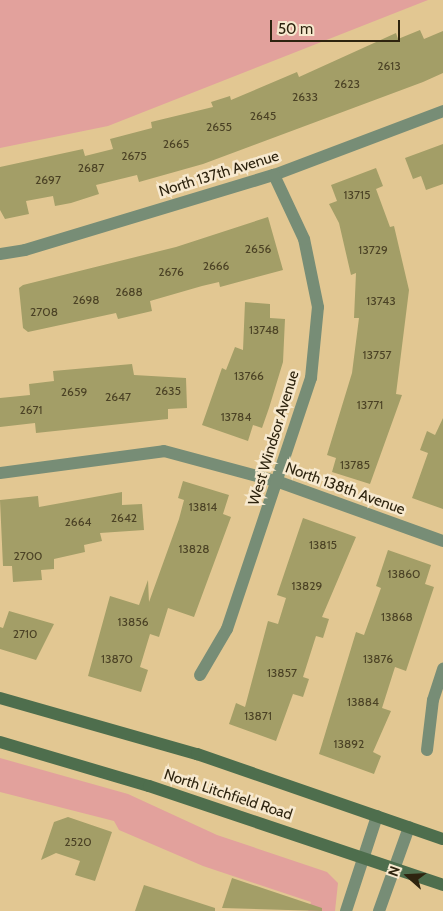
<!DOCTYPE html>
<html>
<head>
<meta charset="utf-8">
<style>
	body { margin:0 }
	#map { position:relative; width:443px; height:911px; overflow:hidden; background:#e2c792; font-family:Cabin,sans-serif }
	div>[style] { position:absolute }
	.green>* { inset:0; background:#e2a19c }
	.building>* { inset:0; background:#a39e67 }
	.street>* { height:12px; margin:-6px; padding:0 6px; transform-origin:6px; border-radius:6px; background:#778d76 }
	.secondary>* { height:12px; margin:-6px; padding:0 6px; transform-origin:6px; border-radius:6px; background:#4e6e4d }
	span { translate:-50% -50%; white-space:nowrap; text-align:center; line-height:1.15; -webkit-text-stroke:5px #f7e9cf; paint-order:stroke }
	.number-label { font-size:12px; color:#4b4225 }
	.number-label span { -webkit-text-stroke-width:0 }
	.street-label { font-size:15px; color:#2e240f }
	.north { position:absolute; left:383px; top:851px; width:50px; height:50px; -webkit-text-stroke:4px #f7e9cf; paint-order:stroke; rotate:289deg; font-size:14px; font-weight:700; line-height:20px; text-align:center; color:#2e240f }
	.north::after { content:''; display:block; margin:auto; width:18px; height:22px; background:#2e240f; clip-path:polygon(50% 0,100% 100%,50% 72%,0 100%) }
	.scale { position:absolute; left:270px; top:20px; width:130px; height:22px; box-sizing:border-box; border:2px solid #2e240f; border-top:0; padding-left:6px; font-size:15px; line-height:18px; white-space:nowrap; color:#2e240f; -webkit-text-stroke:4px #f7e9cf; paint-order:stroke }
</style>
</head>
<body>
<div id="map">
	<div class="green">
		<i style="clip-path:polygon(0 0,428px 0,108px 126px,0 148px)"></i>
		<i style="clip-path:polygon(0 758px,128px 794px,217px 835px,327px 872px,338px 883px,335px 911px,308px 911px,311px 902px,203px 866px,119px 830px,114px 821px,0 792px)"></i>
	</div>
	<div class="building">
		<i style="clip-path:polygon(420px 30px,424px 39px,443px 31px,443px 73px,423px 82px,203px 164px,139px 182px,137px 175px,96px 185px,99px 194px,71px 203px,55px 206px,53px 196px,26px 201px,29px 214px,5px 219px,0 210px,0 167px,83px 149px,85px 156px,113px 149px,110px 139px,152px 128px,151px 122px,213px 107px,211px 102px,230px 96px,231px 100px,297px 72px,299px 77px,396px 33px,398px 39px)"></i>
		<i style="clip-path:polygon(443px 144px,443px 184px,426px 190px,421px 176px,413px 179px,405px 158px)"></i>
		<i style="clip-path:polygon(376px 168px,383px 186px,376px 189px,390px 227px,394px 226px,409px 290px,396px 394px,402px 395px,370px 484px,332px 472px,336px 458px,327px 455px,352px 373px,359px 318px,354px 318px,356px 273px,351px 275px,339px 223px,329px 204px,337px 201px,331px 185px)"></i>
		<i style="clip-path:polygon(268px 217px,283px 270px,220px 287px,219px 282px,202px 286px,150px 301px,152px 311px,118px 319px,116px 313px,28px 332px,23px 328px,19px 288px,23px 285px,176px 247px)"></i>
		<i style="clip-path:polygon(245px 302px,270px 304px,270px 318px,285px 319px,283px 362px,269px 408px,262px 428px,253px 425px,248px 441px,202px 425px,222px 368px,226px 370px,235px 347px,243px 350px)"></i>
		<i style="clip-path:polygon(132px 364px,134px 375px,186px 378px,187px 408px,168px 409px,168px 419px,36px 433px,35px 423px,0 427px,0 398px,30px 395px,29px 384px,54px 381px,53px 371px)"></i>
		<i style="clip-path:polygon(443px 418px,443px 509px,412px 498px,428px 453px,420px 450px,427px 431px,435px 435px)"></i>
		<i style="clip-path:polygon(183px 481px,229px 495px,223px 514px,231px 517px,194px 617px,168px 608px,159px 637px,150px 634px,140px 667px,148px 670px,141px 692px,88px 676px,110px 596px,139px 605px,148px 580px,149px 602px,179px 519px,184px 500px,178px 498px)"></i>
		<i style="clip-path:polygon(122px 492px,122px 505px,142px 504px,144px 530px,100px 533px,102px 541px,84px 545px,85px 552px,54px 559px,54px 569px,41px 570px,42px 580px,13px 582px,12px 566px,3px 566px,0 500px,38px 496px,39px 507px)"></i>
		<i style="clip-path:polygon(303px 518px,356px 537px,322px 617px,329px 619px,323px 638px,316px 636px,303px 677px,309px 679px,303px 697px,293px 694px,276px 741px,229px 724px,236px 703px,245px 707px,268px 621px,278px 624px,286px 598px,277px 595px)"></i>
		<i style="clip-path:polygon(388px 550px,431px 565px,425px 584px,434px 587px,406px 671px,395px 667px,382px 708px,391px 711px,373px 752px,381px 756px,374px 774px,319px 754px,356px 632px,364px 635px,381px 588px,376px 586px)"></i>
		<i style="clip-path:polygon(9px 611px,54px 624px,36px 660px,0 649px,0 627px,3px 628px)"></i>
		<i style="clip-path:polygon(68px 817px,112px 832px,95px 881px,75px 875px,80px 861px,56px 853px,41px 860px,54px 822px)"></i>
		<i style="clip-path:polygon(232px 878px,322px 908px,322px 911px,222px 908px)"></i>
		<i style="clip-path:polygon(144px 885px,215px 908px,215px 911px,135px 911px)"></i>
	</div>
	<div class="street">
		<i style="left:0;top:254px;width:25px;rotate:-9deg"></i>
		<i style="left:25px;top:250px;width:260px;rotate:-16.8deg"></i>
		<i style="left:274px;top:175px;width:181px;rotate:-20.7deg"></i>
		<i style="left:0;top:473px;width:165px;rotate:-7.6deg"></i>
		<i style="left:164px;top:451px;width:119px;rotate:15.1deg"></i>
		<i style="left:279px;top:482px;width:174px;rotate:19.8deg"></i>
		<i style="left:200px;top:675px;width:53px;rotate:-59.6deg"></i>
		<i style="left:227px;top:629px;width:265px;rotate:-71.5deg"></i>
		<i style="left:311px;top:378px;width:71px;rotate:-84.4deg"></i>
		<i style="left:318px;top:307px;width:69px;rotate:-101.6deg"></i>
		<i style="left:304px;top:239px;width:71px;rotate:-115.1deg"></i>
		<i style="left:427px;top:750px;width:50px;rotate:-83.2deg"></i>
		<i style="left:433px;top:700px;width:33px;rotate:-72deg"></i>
		<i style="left:346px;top:911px;width:100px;rotate:-71.9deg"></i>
		<i style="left:379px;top:911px;width:89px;rotate:-70.3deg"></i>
	</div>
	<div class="secondary">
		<i style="left:0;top:698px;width:205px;rotate:15.9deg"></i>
		<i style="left:197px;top:754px;width:260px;rotate:19.1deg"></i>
		<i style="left:0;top:742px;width:155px;rotate:16.5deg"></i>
		<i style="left:149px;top:786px;width:310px;rotate:18.6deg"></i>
	</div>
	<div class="number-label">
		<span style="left:389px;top:66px">2613</span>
		<span style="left:347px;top:84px">2623</span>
		<span style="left:305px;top:97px">2633</span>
		<span style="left:263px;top:116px">2645</span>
		<span style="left:219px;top:127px">2655</span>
		<span style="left:176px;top:144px">2665</span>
		<span style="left:134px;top:156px">2675</span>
		<span style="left:91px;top:168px">2687</span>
		<span style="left:48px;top:180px">2697</span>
		<span style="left:357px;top:195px">13715</span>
		<span style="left:258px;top:249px">2656</span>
		<span style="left:373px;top:250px">13729</span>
		<span style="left:216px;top:266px">2666</span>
		<span style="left:171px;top:272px">2676</span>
		<span style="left:129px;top:292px">2688</span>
		<span style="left:86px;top:300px">2698</span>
		<span style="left:381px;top:301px">13743</span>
		<span style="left:44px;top:312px">2708</span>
		<span style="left:264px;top:330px">13748</span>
		<span style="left:377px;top:355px">13757</span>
		<span style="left:249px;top:376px">13766</span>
		<span style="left:168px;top:391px">2635</span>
		<span style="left:74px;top:392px">2659</span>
		<span style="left:118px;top:397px">2647</span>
		<span style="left:370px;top:405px">13771</span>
		<span style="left:31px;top:410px">2671</span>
		<span style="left:236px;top:417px">13784</span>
		<span style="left:355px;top:465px">13785</span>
		<span style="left:203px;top:507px">13814</span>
		<span style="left:124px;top:518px">2642</span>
		<span style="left:78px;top:522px">2664</span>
		<span style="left:323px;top:545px">13815</span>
		<span style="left:194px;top:549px">13828</span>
		<span style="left:28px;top:556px">2700</span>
		<span style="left:404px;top:574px">13860</span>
		<span style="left:307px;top:586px">13829</span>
		<span style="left:397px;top:617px">13868</span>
		<span style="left:133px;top:622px">13856</span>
		<span style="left:25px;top:634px">2710</span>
		<span style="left:117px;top:659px">13870</span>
		<span style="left:378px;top:659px">13876</span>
		<span style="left:282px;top:673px">13857</span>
		<span style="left:363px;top:702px">13884</span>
		<span style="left:258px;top:716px">13871</span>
		<span style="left:349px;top:744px">13892</span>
		<span style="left:78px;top:842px">2520</span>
	</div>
	<div class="street-label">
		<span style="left:219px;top:174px;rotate:-17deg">North 137th Avenue</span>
		<span style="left:274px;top:438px;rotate:-73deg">West Windsor Avenue</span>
		<span style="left:345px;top:489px;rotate:20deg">North 138th Avenue</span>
		<span style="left:228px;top:795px;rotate:18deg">North Litchfield Road</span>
	</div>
	<div class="north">N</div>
	<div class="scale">50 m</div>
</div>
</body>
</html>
